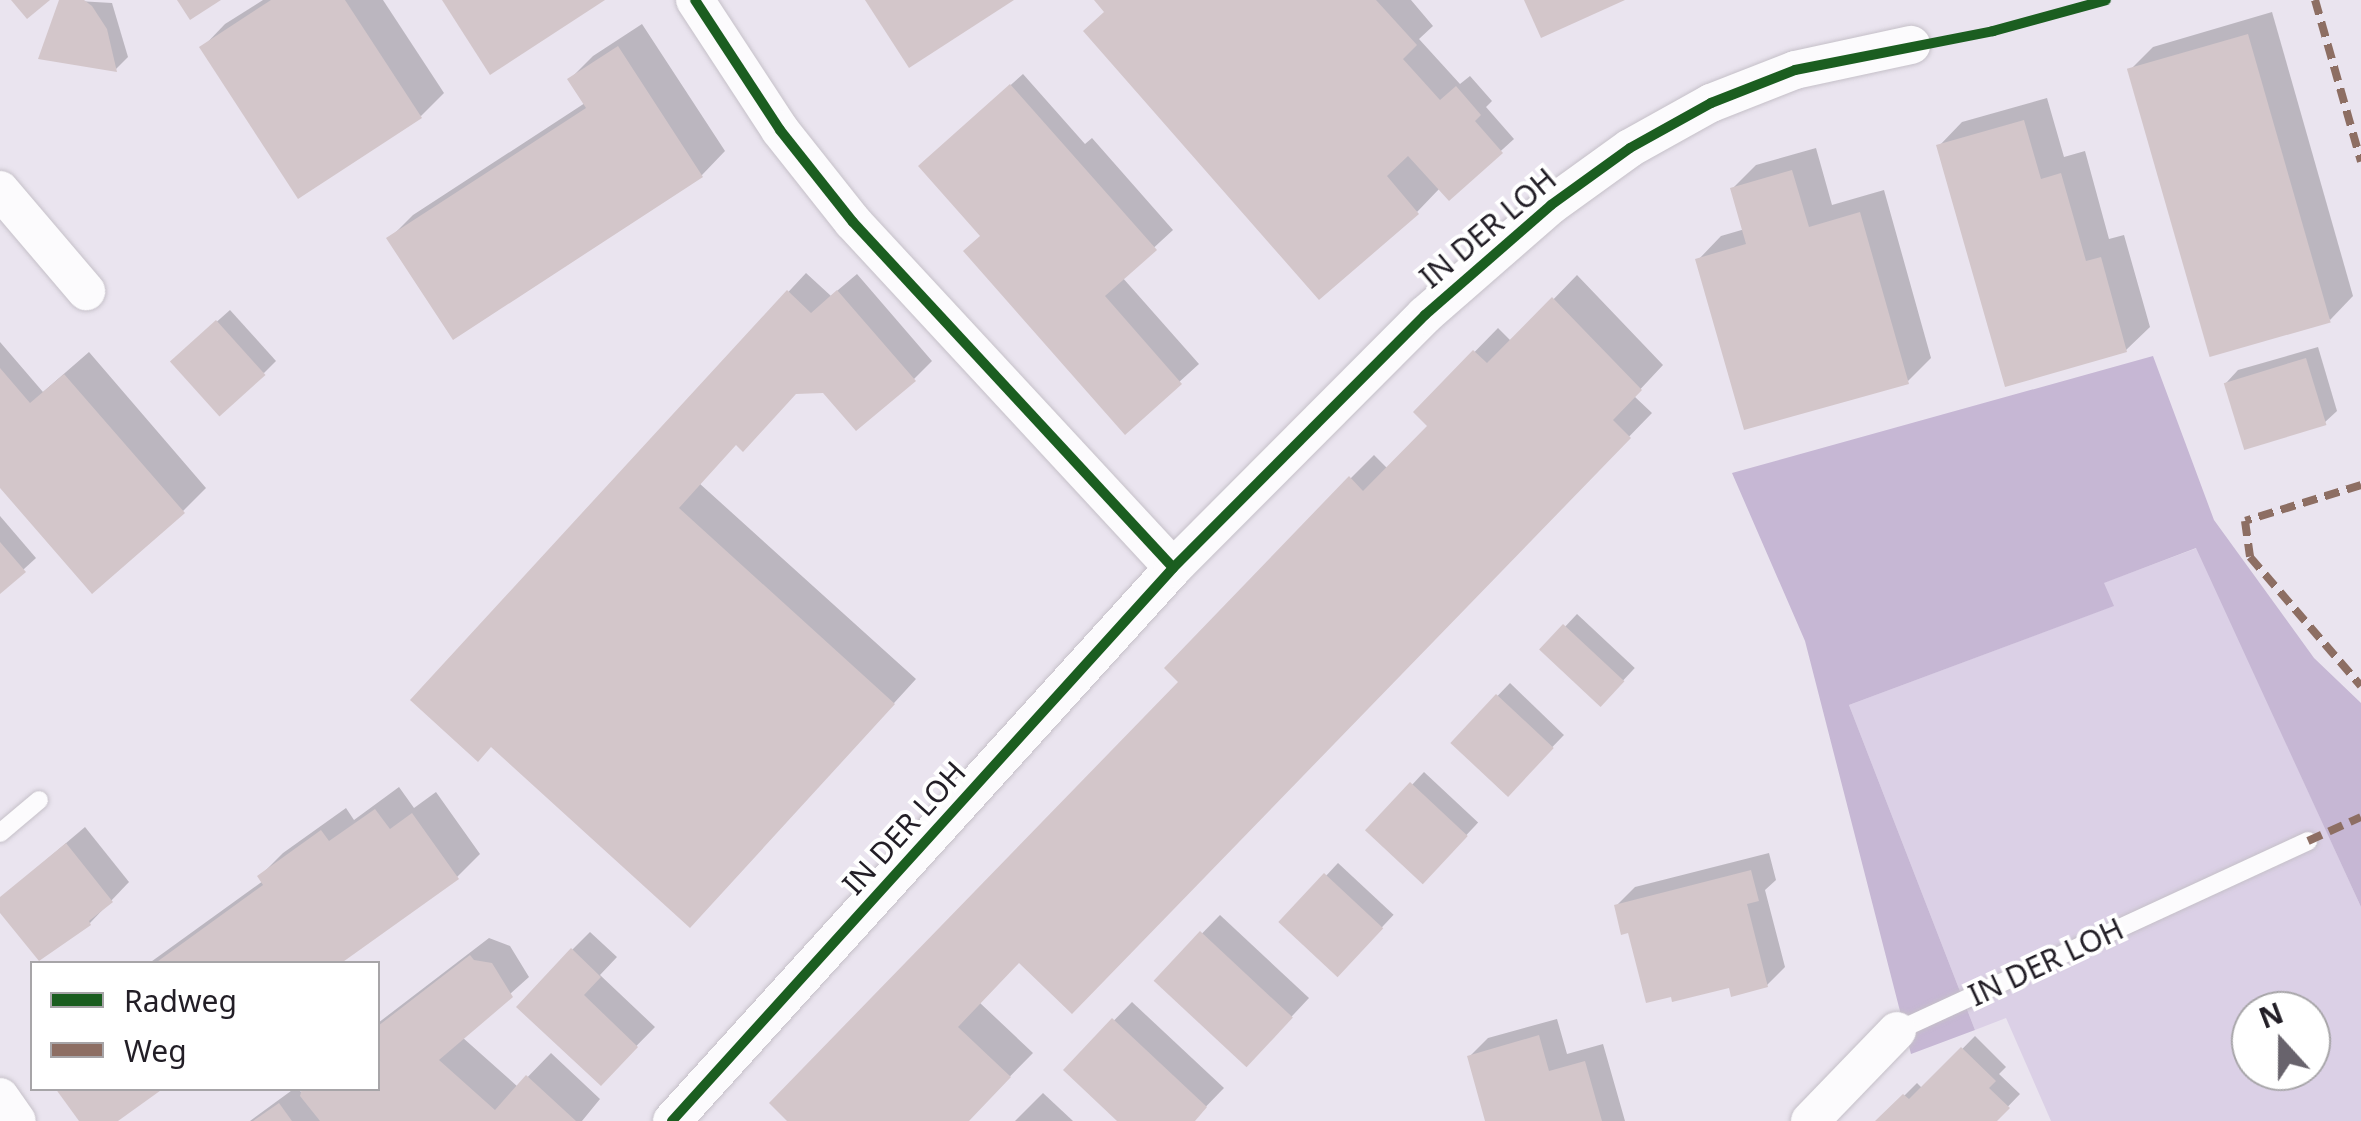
<!DOCTYPE html>
<html>
<head>
<meta charset="utf-8">
<style>
	body { margin:0 }
	#map { position:relative; width:2361px; height:1121px; overflow:hidden; background:#eae4ef; font-family:"Noto Sans",sans-serif }
	div>[style] { position:absolute }
	.green>* { inset:0; background:#dbd0e6 }
	.forest>* { inset:0; background:#c6b7d4 }
	.shadow>* { inset:0; background:#0003; transform-origin:0 0 }
	.building>* { inset:0; background:#d3c6ca; transform-origin:0 0 }
	.roads { filter:drop-shadow(0 0 2px #c5c0c8) drop-shadow(0 0 2px #c5c0c8) }
	.lane>* { height:18px; margin:-9px; padding:0 9px; transform-origin:9px; border-radius:9px; background:#fcfbfd }
	.street>* { height:38px; margin:-19px; padding:0 19px; transform-origin:19px; border-radius:19px; background:#fcfbfd }
	.quiet>* { height:8px; margin-top:-4px; transform-origin:0; background:repeating-linear-gradient(90deg,#8d6e63 0 15px,transparent 0 23px) }
	.cycleway>* { height:10px; margin:-5px; padding:0 5px; transform-origin:5px; border-radius:5px; background:#1b5e20 }
	span { translate:-50% -50%; white-space:nowrap; text-align:center; line-height:1.15; -webkit-text-stroke:8px #fff; paint-order:stroke }
	.street-label { font-size:30px; color:#221e26 }
	.legend { position:absolute; left:30px; top:961px; width:350px; height:130px; box-sizing:border-box; background:#fff; border:2px solid #a7a5a8; margin:0; padding:12px 18px; list-style:none; font-size:30px; color:#221e26 }
	.legend li { display:flex; align-items:center; gap:20px; height:50px }
	.legend b { width:50px; border:2px solid #a7a5a8 }
	.north { position:absolute; left:2231px; top:991px; width:100px; height:100px; box-sizing:border-box; background:#fff; border:2px solid #a7a5a8; border-radius:50%; rotate:339deg; font-size:28px; font-weight:700; line-height:40px; text-align:center; color:#221e26 }
	.north::after { content:''; display:block; margin:auto; width:35px; height:45px; background:#68636c; clip-path:polygon(50% 0,100% 100%,50% 72%,0 100%) }
</style>
</head>
<body>
<div id="map">
	<div class="green">
		<i style="clip-path:polygon(evenodd,2197px 548px,2361px 907px,2361px 1121px,2051px 1121px,2006px 1018px,1975px 1030px,1849px 705px,2113px 606px,2103px 583px,2197px 548px,2251px 1011px,2311px 1011px,2311px 1071px,2251px 1071px,2251px 1011px)"></i>
	</div>
	<div class="forest">
		<i style="clip-path:polygon(2153px 356px,2214px 520px,2314px 658px,2361px 703px,2361px 907px,2196px 548px,2104px 583px,2114px 606px,1849px 705px,1975px 1030px,1911px 1054px,1805px 641px,1732px 473px)"></i>
	</div>
	<div class="shadow">
		<i style="clip-path:polygon(61px 0,112px 3px,128px 57px,116px 69px)"></i>
		<i style="clip-path:polygon(263px 0,383px 0,444px 93px,421px 116px,202px 48px,225px 24px)"></i>
		<i style="clip-path:polygon(1097px 0,1411px 0,1433px 26px,1419px 39px,1460px 84px,1470px 76px,1492px 101px,1486px 107px,1514px 139px,1449px 198px,1440px 188px,1417px 212px,1107px 11px)"></i>
		<i style="clip-path:polygon(2272px 12px,2353px 296px,2330px 320px,2130px 70px,2153px 47px)"></i>
		<i style="clip-path:polygon(642px 24px,725px 151px,702px 175px,453px 337px,389px 239px,413px 215px,585px 103px,570px 79px,593px 56px)"></i>
		<i style="clip-path:polygon(1023px 74px,1085px 144px,1092px 138px,1173px 230px,1122px 277px,1199px 364px,1125px 431px,934px 154px)"></i>
		<i style="clip-path:polygon(2047px 98px,2064px 157px,2085px 151px,2109px 239px,2124px 235px,2150px 327px,2126px 350px,1939px 146px,1962px 122px)"></i>
		<i style="clip-path:polygon(1816px 148px,1832px 205px,1884px 190px,1931px 358px,1908px 381px,1698px 260px,1721px 236px,1745px 229px,1733px 188px,1756px 165px)"></i>
		<i style="clip-path:polygon(806px 273px,831px 296px,857px 274px,932px 361px,914px 379px,796px 392px,736px 443px,699px 483px,916px 679px,713px 901px,492px 744px,687px 401px)"></i>
		<i style="clip-path:polygon(1577px 275px,1663px 365px,1634px 396px,1652px 413px,1072px 1010px,1020px 960px,979px 1002px,1033px 1053px,966px 1121px,791px 1121px,1182px 682px,1351px 478px,1374px 455px,1388px 469px,1430px 426px,1416px 412px,1498px 328px,1512px 342px)"></i>
		<i style="clip-path:polygon(230px 310px,276px 361px,264px 373px,185px 350px)"></i>
		<i style="clip-path:polygon(0 342px,43px 392px,89px 352px,206px 488px,183px 511px,0 484px)"></i>
		<i style="clip-path:polygon(2318px 347px,2337px 411px,2324px 423px,2226px 383px,2238px 370px)"></i>
		<i style="clip-path:polygon(0 516px,36px 558px,0 591px)"></i>
		<i style="left:1577px;top:614px;width:79px;height:49px;rotate:43deg"></i>
		<i style="left:1510px;top:683px;width:75px;height:83px;rotate:44deg"></i>
		<i style="left:1424px;top:772px;width:74px;height:81px;rotate:43deg"></i>
		<i style="clip-path:polygon(399px 787px,414px 808px,436px 792px,480px 854px,457px 877px,335px 964px,148px 964px,263px 881px,260px 876px,283px 853px,346px 808px,354px 820px)"></i>
		<i style="clip-path:polygon(85px 827px,129px 882px,90px 923px,39px 958px,0 909px,0 899px)"></i>
		<i style="clip-path:polygon(1769px 853px,1776px 880px,1765px 890px,1785px 967px,1767px 985px,1730px 985px,1629px 930px,1616px 906px,1635px 887px)"></i>
		<i style="left:1338px;top:863px;width:76px;height:82px;rotate:43deg"></i>
		<i style="clip-path:polygon(1220px 915px,1309px 998px,1264px 1046px,1157px 980px)"></i>
		<i style="clip-path:polygon(590px 932px,617px 957px,600px 975px,655px 1027px,601px 1082px,572px 950px)"></i>
		<i style="clip-path:polygon(489px 938px,510px 946px,529px 977px,462px 1037px,518px 1087px,551px 1053px,600px 1099px,582px 1121px,250px 1121px,295px 1088px,303px 1093px,378px 1088px,378px 1023px)"></i>
		<i style="clip-path:polygon(1132px 1002px,1224px 1088px,1192px 1121px,1121px 1121px,1066px 1070px)"></i>
		<i style="clip-path:polygon(1557px 1019px,1567px 1054px,1603px 1044px,1625px 1121px,1488px 1121px,1470px 1056px,1488px 1038px)"></i>
		<i style="clip-path:polygon(1975px 1036px,2006px 1067px,1999px 1074px,2020px 1094px,1994px 1121px,1879px 1121px,1917px 1083px,1923px 1089px)"></i>
		<i style="clip-path:polygon(1043px 1093px,1073px 1121px,1015px 1121px)"></i>
	</div>
	<div class="building">
		<i style="clip-path:polygon(11px 0,50px 0,27px 19px)"></i>
		<i style="clip-path:polygon(59px 0,84px 0,92px 6px,107px 29px,117px 72px,38px 59px)"></i>
		<i style="clip-path:polygon(177px 0,221px 0,190px 20px)"></i>
		<i style="clip-path:polygon(271px 0,345px 0,422px 118px,298px 199px,199px 47px)"></i>
		<i style="clip-path:polygon(442px 0,605px 0,490px 75px)"></i>
		<i style="clip-path:polygon(865px 0,1014px 0,909px 68px)"></i>
		<i style="clip-path:polygon(1094px 0,1376px 0,1417px 45px,1403px 59px,1440px 100px,1456px 86px,1481px 115px,1475px 121px,1503px 153px,1449px 201px,1408px 156px,1387px 176px,1419px 214px,1319px 300px,1083px 31px,1104px 12px)"></i>
		<i style="clip-path:polygon(1524px 0,1625px 0,1541px 38px)"></i>
		<i style="left:2248px;top:34px;width:300px;height:126px;rotate:74deg"></i>
		<i style="clip-path:polygon(618px 46px,703px 177px,453px 340px,386px 238px,586px 108px,567px 79px)"></i>
		<i style="clip-path:polygon(1010px 84px,1157px 250px,1105px 296px,1182px 384px,1125px 435px,963px 251px,980px 236px,918px 166px)"></i>
		<i style="clip-path:polygon(2024px 120px,2041px 179px,2061px 173px,2086px 261px,2101px 257px,2127px 352px,2005px 387px,1936px 145px)"></i>
		<i style="clip-path:polygon(1792px 170px,1809px 227px,1860px 212px,1909px 384px,1744px 430px,1695px 259px,1746px 244px,1730px 188px)"></i>
		<i style="clip-path:polygon(787px 290px,811px 313px,837px 290px,916px 381px,856px 431px,823px 393px,796px 394px,743px 452px,736px 445px,679px 508px,895px 704px,690px 928px,491px 747px,478px 762px,410px 700px)"></i>
		<i style="clip-path:polygon(1552px 297px,1642px 390px,1613px 420px,1631px 438px,1072px 1014px,1019px 963px,958px 1027px,1011px 1077px,969px 1121px,787px 1121px,769px 1103px,1178px 682px,1164px 668px,1349px 476px,1363px 491px,1427px 426px,1413px 412px,1473px 350px,1487px 363px)"></i>
		<i style="left:216px;top:320px;width:74px;height:62px;rotate:48deg"></i>
		<i style="left:2306px;top:358px;width:70px;height:86px;rotate:73deg"></i>
		<i style="clip-path:polygon(0 368px,30px 403px,64px 374px,185px 513px,92px 594px,0 488px)"></i>
		<i style="clip-path:polygon(0 542px,26px 572px,0 594px)"></i>
		<i style="left:1563px;top:624px;width:84px;height:35px;rotate:43deg"></i>
		<i style="left:1496px;top:694px;width:79px;height:67px;rotate:43deg"></i>
		<i style="left:1410px;top:782px;width:79px;height:66px;rotate:43deg"></i>
		<i style="clip-path:polygon(375px 809px,390px 829px,412px 813px,459px 879px,340px 964px,154px 964px,263px 885px,257px 876px,321px 830px,329px 841px)"></i>
		<i style="clip-path:polygon(66px 843px,113px 902px,89px 921px,91px 925px,39px 961px,0 913px,0 897px)"></i>
		<i style="clip-path:polygon(1751px 870px,1759px 901px,1747px 904px,1768px 987px,1731px 997px,1729px 988px,1672px 1002px,1671px 997px,1646px 1003px,1628px 933px,1621px 935px,1614px 905px)"></i>
		<i style="left:1324px;top:873px;width:81px;height:67px;rotate:43deg"></i>
		<i style="left:1200px;top:931px;width:127px;height:68px;rotate:43deg"></i>
		<i style="clip-path:polygon(571px 948px,601px 977px,584px 995px,638px 1047px,601px 1086px,516px 1007px)"></i>
		<i style="clip-path:polygon(470px 955px,474px 960px,492px 963px,513px 997px,439px 1060px,495px 1110px,526px 1075px,576px 1121px,320px 1121px,300px 1096px,302px 1088px,378px 1088px,378px 1026px)"></i>
		<i style="clip-path:polygon(1112px 1018px,1207px 1107px,1195px 1121px,1117px 1121px,1063px 1070px)"></i>
		<i style="clip-path:polygon(1539px 1035px,1549px 1071px,1585px 1061px,1602px 1121px,1485px 1121px,1467px 1056px)"></i>
		<i style="clip-path:polygon(1961px 1047px,1996px 1081px,1989px 1088px,2010px 1108px,1997px 1121px,1875px 1121px,1903px 1094px,1909px 1099px)"></i>
		<i style="clip-path:polygon(55px 1088px,164px 1088px,118px 1121px,79px 1121px)"></i>
		<i style="clip-path:polygon(279px 1103px,292px 1121px,253px 1121px)"></i>
	</div>
	<div class="roads">
		<div class="lane">
			<i style="left:0;top:833px;width:51px;rotate:-40.2deg"></i>
			<i style="left:1897px;top:1031px;width:453px;rotate:-24.8deg"></i>
		</div>
		<div class="street">
			<i style="left:695px;top:0;width:155px;rotate:56.8deg"></i>
			<i style="left:780px;top:130px;width:117px;rotate:51.6deg"></i>
			<i style="left:853px;top:222px;width:471px;rotate:47.2deg"></i>
			<i style="left:0;top:190px;width:133px;rotate:49.6deg"></i>
			<i style="left:0;top:1097px;width:29px;rotate:55deg"></i>
			<i style="left:672px;top:1121px;width:746px;rotate:-47.82deg"></i>
			<i style="left:1173px;top:568px;width:357px;rotate:-45.1deg"></i>
			<i style="left:1425px;top:315px;width:167px;rotate:-41.1deg"></i>
			<i style="left:1551px;top:205px;width:97px;rotate:-35.8deg"></i>
			<i style="left:1630px;top:148px;width:93px;rotate:-29.1deg"></i>
			<i style="left:1711px;top:103px;width:90px;rotate:-21.4deg"></i>
			<i style="left:1795px;top:70px;width:119px;rotate:-12.2deg"></i>
			<i style="left:1810px;top:1121px;width:125px;rotate:-46deg"></i>
		</div>
	</div>
	<div class="quiet">
		<i style="left:2315px;top:0;width:168px;rotate:74.1deg"></i>
		<i style="left:2361px;top:485px;width:121px;rotate:162.8deg"></i>
		<i style="left:2245px;top:521px;width:36px;rotate:82deg"></i>
		<i style="left:2250px;top:557px;width:170px;rotate:49.3deg"></i>
		<i style="left:2308px;top:841px;width:58px;rotate:-24.4deg"></i>
	</div>
	<div class="cycleway">
		<i style="left:695px;top:0;width:155px;rotate:56.8deg"></i>
		<i style="left:780px;top:130px;width:117px;rotate:51.6deg"></i>
		<i style="left:853px;top:222px;width:471px;rotate:47.2deg"></i>
		<i style="left:672px;top:1121px;width:746px;rotate:-47.82deg"></i>
		<i style="left:1173px;top:568px;width:357px;rotate:-45.1deg"></i>
		<i style="left:1425px;top:315px;width:167px;rotate:-41.1deg"></i>
		<i style="left:1551px;top:205px;width:97px;rotate:-35.8deg"></i>
		<i style="left:1630px;top:148px;width:93px;rotate:-29.1deg"></i>
		<i style="left:1711px;top:103px;width:90px;rotate:-21.4deg"></i>
		<i style="left:1795px;top:70px;width:202px;rotate:-11.1deg"></i>
		<i style="left:1993px;top:31px;width:117px;rotate:-15.3deg"></i>
	</div>
	<div class="street-label">
		<span style="left:1488px;top:228px;rotate:-40deg">IN DER LOH</span>
		<span style="left:904px;top:828px;rotate:-48deg">IN DER LOH</span>
		<span style="left:2046px;top:962px;rotate:-25deg">IN DER LOH</span>
	</div>
	<ul class="legend">
	<li><b style="height:12px;background:#1b5e20"></b>Radweg</li>
	<li><b style="height:12px;background:#8d6e63"></b>Weg</li>
	</ul>
	<div class="north">N</div>
</div>
</body>
</html>
